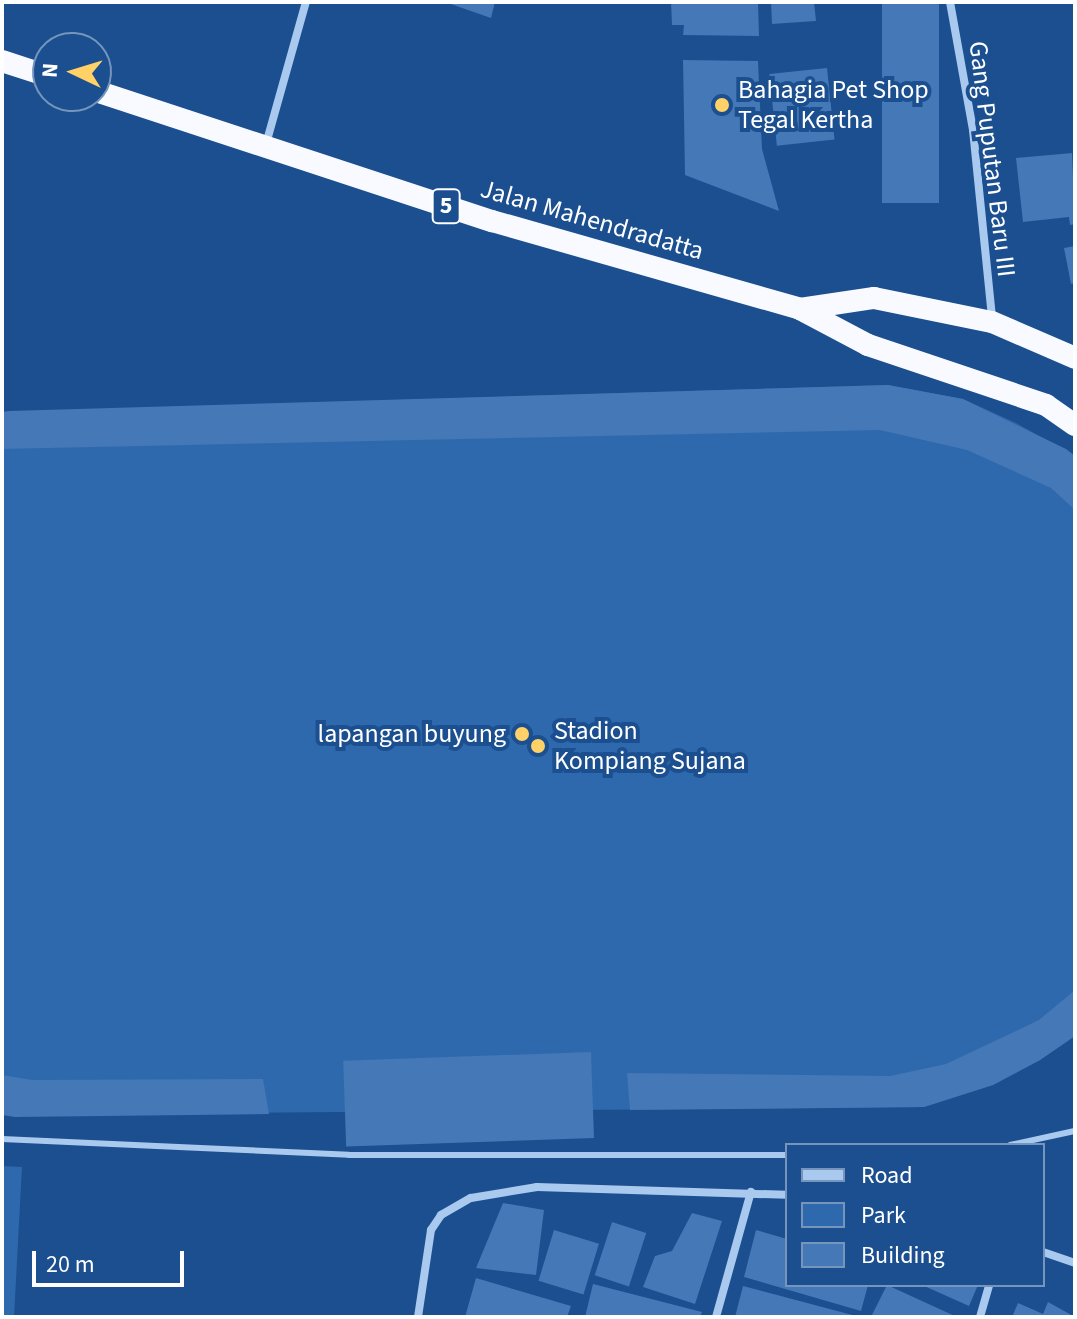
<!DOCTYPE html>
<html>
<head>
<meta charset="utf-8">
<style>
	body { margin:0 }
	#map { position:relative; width:1077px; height:1319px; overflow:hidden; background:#1b4f8f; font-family:"Source Sans 3",sans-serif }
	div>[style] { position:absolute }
	.green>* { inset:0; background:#2e69ad }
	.building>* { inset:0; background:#4478b7; transform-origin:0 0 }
	.service>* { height:6px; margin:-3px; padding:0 3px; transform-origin:3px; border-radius:3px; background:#a9c9ee }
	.minor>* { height:8px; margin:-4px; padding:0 4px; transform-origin:4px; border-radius:4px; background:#a9c9ee }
	.trunk>* { height:22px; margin:-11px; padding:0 11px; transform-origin:11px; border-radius:11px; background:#f8faff }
	.dots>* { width:22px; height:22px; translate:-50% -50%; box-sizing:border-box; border:4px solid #1b4f8f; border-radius:50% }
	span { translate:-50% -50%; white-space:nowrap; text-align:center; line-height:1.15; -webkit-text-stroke:8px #1b4f8f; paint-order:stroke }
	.shield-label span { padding:2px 6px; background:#1b4f8f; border:2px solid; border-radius:6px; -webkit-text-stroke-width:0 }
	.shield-label { font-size:24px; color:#fff; font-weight:700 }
	.poi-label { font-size:26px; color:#fff }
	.left { translate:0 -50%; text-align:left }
	.right { translate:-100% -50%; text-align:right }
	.street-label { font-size:26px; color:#fff }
	.frame { position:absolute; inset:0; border:4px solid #fff; pointer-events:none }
	.legend { position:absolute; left:785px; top:1143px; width:260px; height:144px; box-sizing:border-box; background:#1b4f8f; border:2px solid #7695bc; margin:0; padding:10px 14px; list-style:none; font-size:24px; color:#fff }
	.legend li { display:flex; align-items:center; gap:16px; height:40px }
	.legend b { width:40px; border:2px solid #7695bc }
	.north { position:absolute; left:32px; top:32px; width:80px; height:80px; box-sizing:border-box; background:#1b4f8f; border:2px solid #7695bc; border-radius:50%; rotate:274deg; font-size:22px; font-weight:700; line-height:32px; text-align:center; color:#fff }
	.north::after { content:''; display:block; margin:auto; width:28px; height:36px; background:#ffd166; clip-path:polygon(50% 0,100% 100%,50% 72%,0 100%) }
	.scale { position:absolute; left:32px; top:1251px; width:152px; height:36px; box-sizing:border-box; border:4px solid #fff; border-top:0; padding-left:10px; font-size:24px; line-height:28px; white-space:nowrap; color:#fff; -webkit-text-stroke:6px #1b4f8f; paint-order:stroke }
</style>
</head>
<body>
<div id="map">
	<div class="green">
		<i style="clip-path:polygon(888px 385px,963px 399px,1016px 423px,1075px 456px,1075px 1036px,1040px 1060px,993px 1085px,924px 1107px,2px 1115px,2px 412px)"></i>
		<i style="clip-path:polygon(2px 1166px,22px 1167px,14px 1317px,2px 1317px)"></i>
	</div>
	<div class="building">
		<i style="clip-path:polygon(445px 2px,495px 2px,491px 18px)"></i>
		<i style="clip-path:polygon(671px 2px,758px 2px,759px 36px,683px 35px,684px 25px,672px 25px)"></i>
		<i style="clip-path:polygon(771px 2px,814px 2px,816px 21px,772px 24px)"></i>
		<i style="left:882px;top:2px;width:57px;height:201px"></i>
		<i style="clip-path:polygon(683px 60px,758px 61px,762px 149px,779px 211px,685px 175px)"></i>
		<i style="left:827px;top:68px;width:72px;height:58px;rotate:84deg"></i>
		<i style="clip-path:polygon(1072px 153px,1075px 224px,1070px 225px,1069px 217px,1023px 222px,1016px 158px)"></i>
		<i style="clip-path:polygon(1075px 246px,1075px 283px,1071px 284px,1064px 248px)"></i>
		<i style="clip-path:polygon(888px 385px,963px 399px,1066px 449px,1075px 456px,1075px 510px,1051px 488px,967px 450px,880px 430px,2px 449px,2px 412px,9px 411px)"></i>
		<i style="clip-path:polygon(1075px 990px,1075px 1036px,1040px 1060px,993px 1085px,924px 1107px,630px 1110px,627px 1073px,890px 1076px,946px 1064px,1039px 1020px)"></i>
		<i style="left:591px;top:1052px;width:86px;height:248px;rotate:88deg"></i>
		<i style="clip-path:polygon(2px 1075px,32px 1080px,263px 1079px,269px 1114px,15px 1117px,2px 1115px)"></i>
		<i style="clip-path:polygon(503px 1203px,544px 1210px,536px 1275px,476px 1268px)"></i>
		<i style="clip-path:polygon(692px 1213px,722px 1221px,695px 1304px,643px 1287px,655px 1256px,672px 1251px)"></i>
		<i style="left:612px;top:1222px;width:36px;height:56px;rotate:18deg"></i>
		<i style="left:554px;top:1230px;width:47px;height:53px;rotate:17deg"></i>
		<i style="clip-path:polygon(756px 1230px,787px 1239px,787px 1285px,868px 1285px,861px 1311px,744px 1277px)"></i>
		<i style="clip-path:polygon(476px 1278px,571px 1306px,567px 1317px,465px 1317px)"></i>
		<i style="clip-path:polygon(593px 1284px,702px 1312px,700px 1317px,585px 1317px)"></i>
		<i style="clip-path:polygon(887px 1285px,957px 1317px,871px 1317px)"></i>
		<i style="clip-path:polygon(922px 1285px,978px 1285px,969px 1306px)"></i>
		<i style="clip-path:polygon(743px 1286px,856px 1316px,855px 1317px,735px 1317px)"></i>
		<i style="clip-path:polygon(1048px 1302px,1075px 1317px,1012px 1317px,1018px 1303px,1043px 1314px)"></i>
	</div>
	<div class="service">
		<i style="left:2px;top:1139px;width:347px;rotate:2.6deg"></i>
		<i style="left:349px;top:1155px;width:438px"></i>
		<i style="left:1010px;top:1145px;width:66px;rotate:-12.2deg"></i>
	</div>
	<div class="minor">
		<i style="left:950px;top:2px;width:130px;rotate:79.8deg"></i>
		<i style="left:973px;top:130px;width:189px;rotate:84.2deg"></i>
		<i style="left:266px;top:144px;width:148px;rotate:-74.3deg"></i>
		<i style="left:1043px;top:1252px;width:34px;rotate:19deg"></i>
		<i style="left:418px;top:1317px;width:88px;rotate:-81.5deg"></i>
		<i style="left:431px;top:1230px;width:18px;rotate:-56deg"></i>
		<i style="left:441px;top:1215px;width:34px;rotate:-30deg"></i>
		<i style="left:471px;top:1198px;width:67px;rotate:-9.5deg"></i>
		<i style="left:537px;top:1187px;width:250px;rotate:1.8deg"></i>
		<i style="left:716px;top:1317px;width:130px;rotate:-74.4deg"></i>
		<i style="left:980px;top:1317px;width:33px;rotate:-74deg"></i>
	</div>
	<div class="trunk">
		<i style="left:2px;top:61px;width:48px;rotate:18.1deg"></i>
		<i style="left:96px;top:91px;width:417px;rotate:18.2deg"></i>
		<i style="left:492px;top:221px;width:320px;rotate:15.9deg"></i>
		<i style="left:800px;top:309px;width:77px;rotate:27.9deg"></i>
		<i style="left:868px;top:345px;width:188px;rotate:18.6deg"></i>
		<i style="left:1046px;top:405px;width:35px;rotate:35deg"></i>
		<i style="left:800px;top:309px;width:75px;rotate:-8.5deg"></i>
		<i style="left:874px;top:298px;width:120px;rotate:11.5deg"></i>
		<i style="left:992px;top:322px;width:90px;rotate:23.4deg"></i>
	</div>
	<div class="dots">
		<i style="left:722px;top:105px;background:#ffd166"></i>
		<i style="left:522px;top:734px;background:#ffd166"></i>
		<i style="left:538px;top:746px;background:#ffd166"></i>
	</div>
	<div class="shield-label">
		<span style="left:446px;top:206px">5</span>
	</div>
	<div class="poi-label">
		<span class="left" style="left:738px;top:105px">Bahagia Pet Shop<br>Tegal Kertha</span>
		<span class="left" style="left:554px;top:746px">Stadion<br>Kompiang Sujana</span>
		<span class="right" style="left:506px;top:734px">lapangan buyung</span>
	</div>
	<div class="street-label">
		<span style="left:992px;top:159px;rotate:83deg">Gang Puputan Baru III</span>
		<span style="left:592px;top:220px;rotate:16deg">Jalan Mahendradatta</span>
	</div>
	<div class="frame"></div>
	<ul class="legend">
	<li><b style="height:10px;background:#a9c9ee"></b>Road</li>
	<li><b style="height:22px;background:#2e69ad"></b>Park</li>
	<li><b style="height:22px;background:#4478b7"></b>Building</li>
	</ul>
	<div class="north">N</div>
	<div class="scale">20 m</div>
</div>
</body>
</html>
